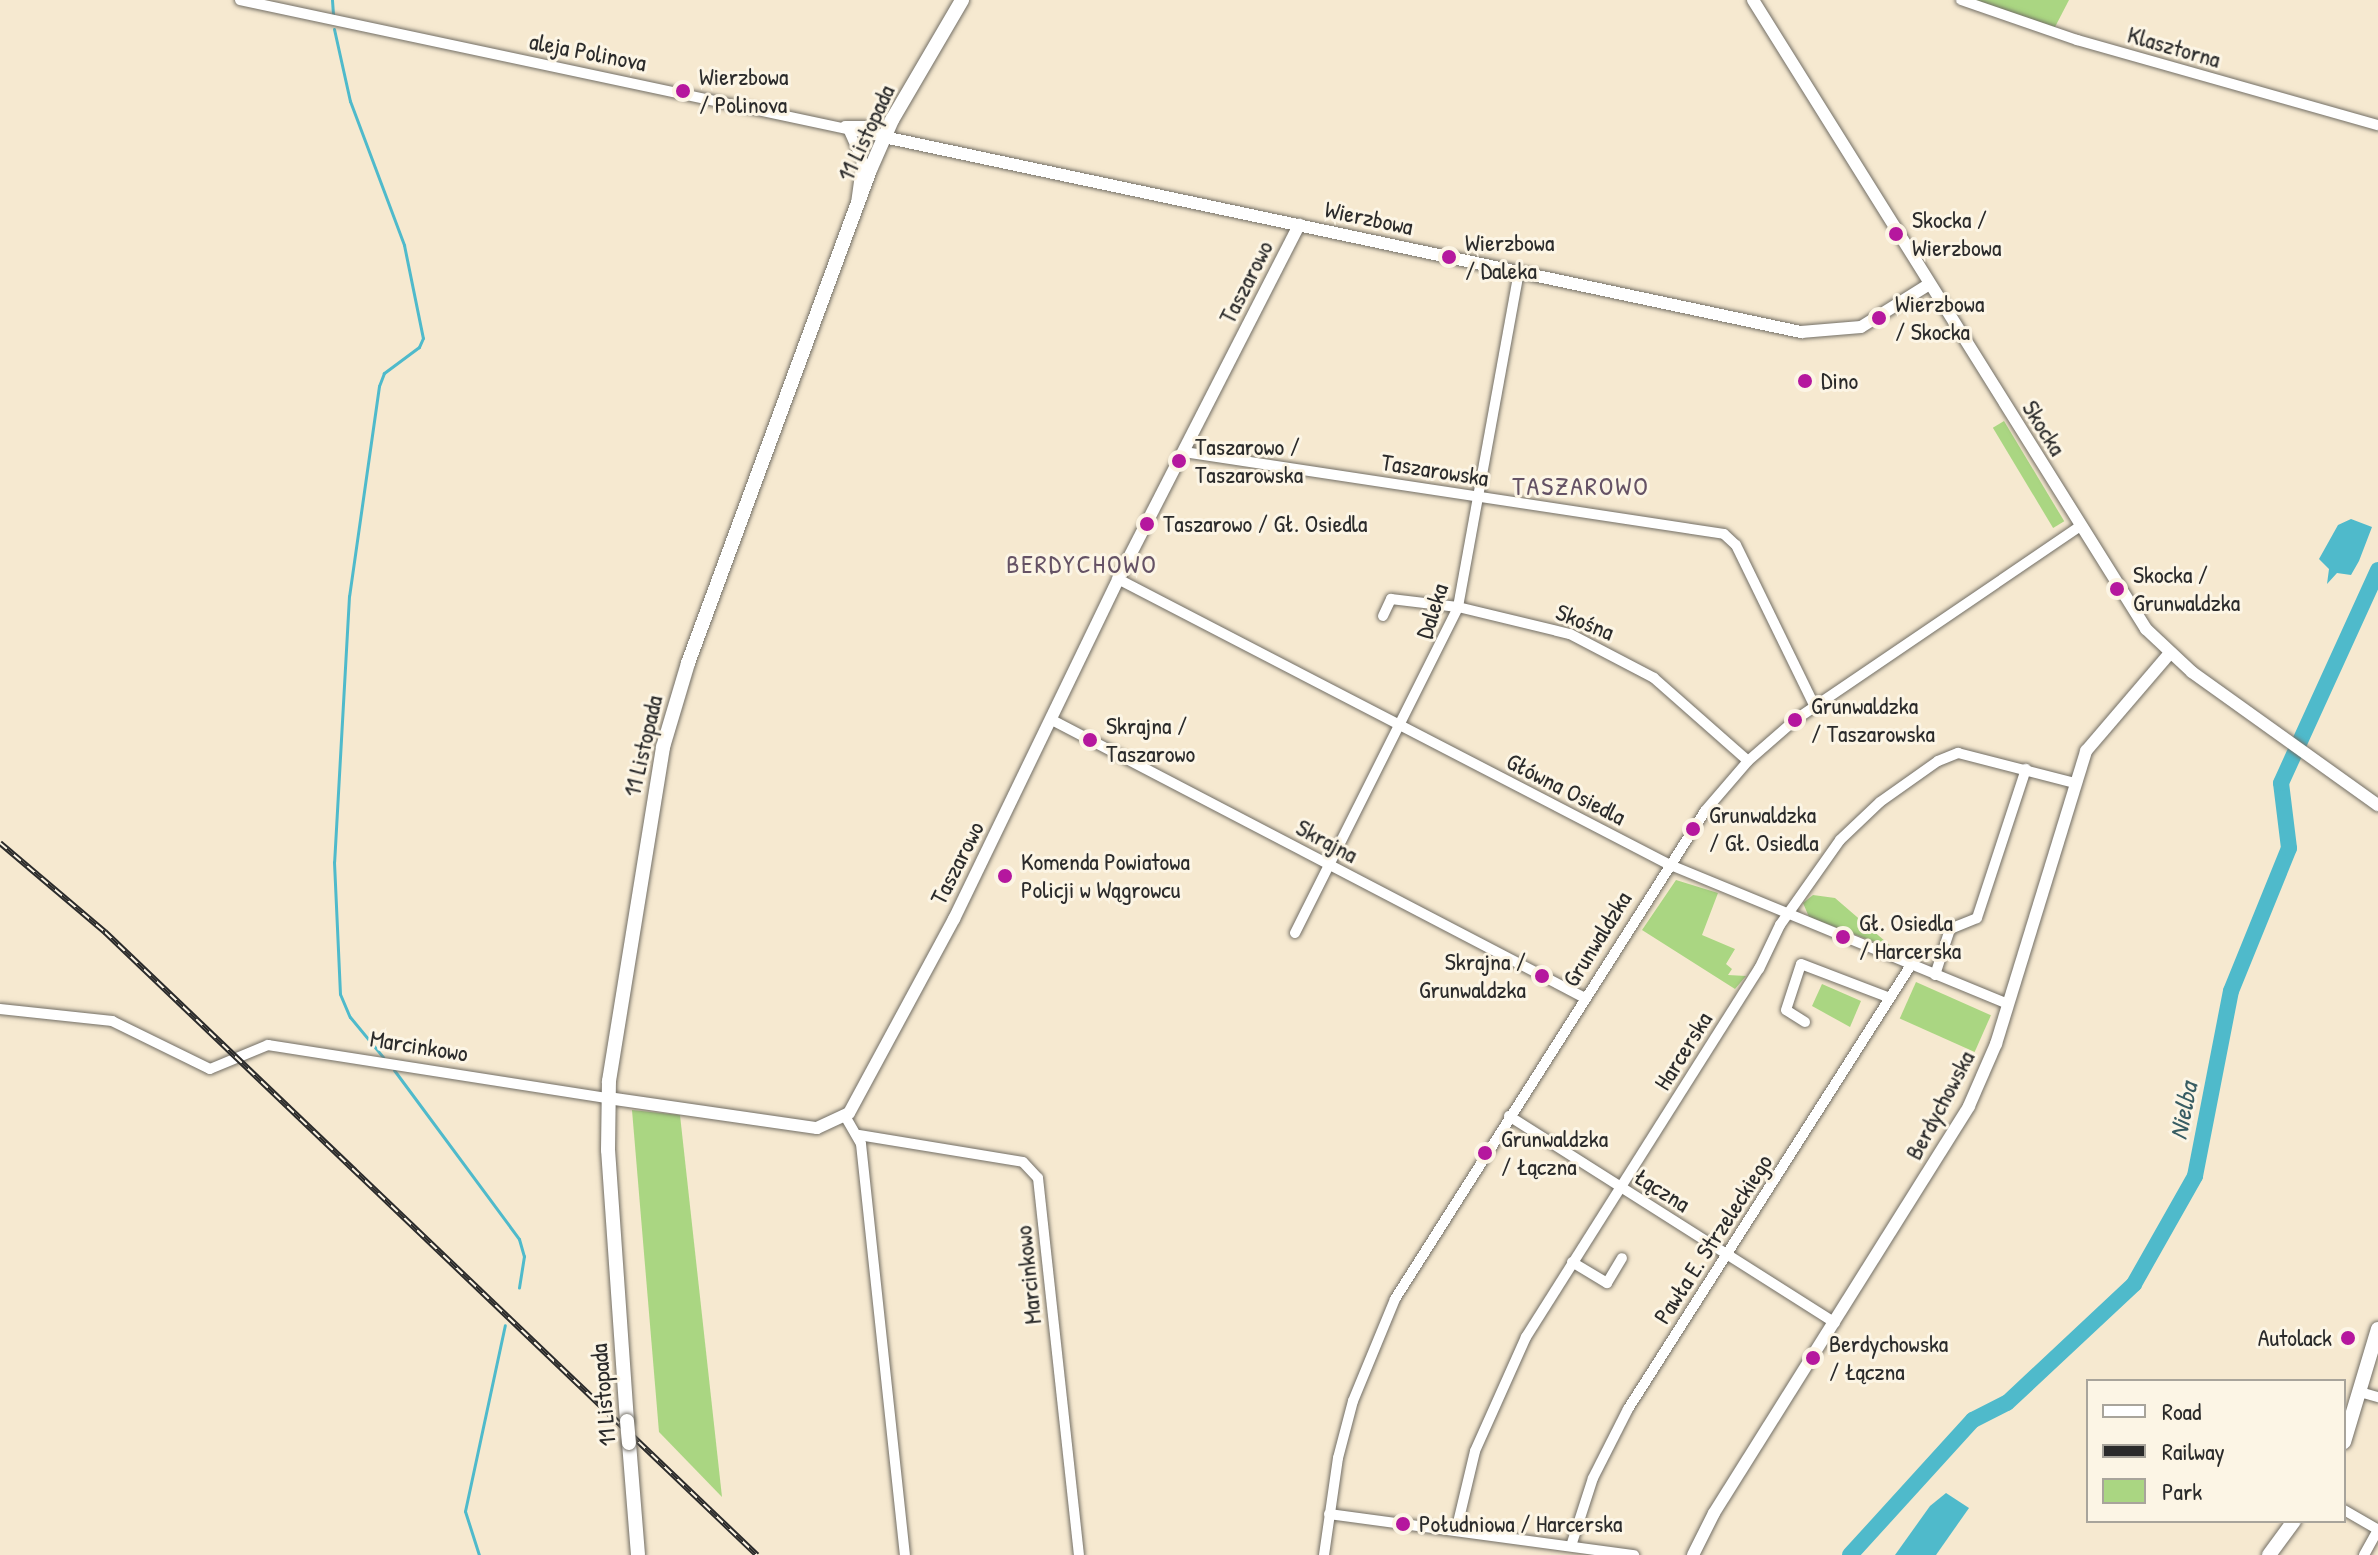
<!DOCTYPE html>
<html>
<head>
<meta charset="utf-8">
<style>
	body { margin:0 }
	#map { position:relative; width:2378px; height:1555px; overflow:hidden; background:#f6e9d0; font-family:"Patrick Hand",sans-serif }
	div>[style] { position:absolute }
	.green>* { inset:0; background:#aad682; transform-origin:0 0 }
	.water>* { inset:0; background:#4fbacb }
	.stream>* { height:3px; margin:-1.5px; padding:0 1.5px; transform-origin:1.5px; border-radius:1.5px; background:#4fbacb }
	.river>* { height:16px; margin:-8px; padding:0 8px; transform-origin:8px; border-radius:8px; background:#4fbacb }
	.roads { filter:drop-shadow(0 0 2px #726e65) drop-shadow(0 0 2px #726e65) }
	.minor>* { height:10px; margin:-5px; padding:0 5px; transform-origin:5px; border-radius:5px; background:#fff }
	.tertiary>* { height:12px; margin:-6px; padding:0 6px; transform-origin:6px; border-radius:6px; background:#fff }
	.secondary>* { height:14px; margin:-7px; padding:0 7px; transform-origin:7px; border-radius:7px; background:#fff }
	.rail>* { height:6px; margin-top:-3px; transform-origin:0; background:repeating-linear-gradient(90deg,#fcf5e5 0 9px,#2b2b2b 0 18px); box-sizing:border-box; border-block:2px solid #2b2b2b }
	.bridges { filter:drop-shadow(0 0 2px #726e65) drop-shadow(0 0 2px #726e65) }
	.secondary-bridge>* { height:14px; margin:-7px; padding:0 7px; transform-origin:7px; border-radius:7px; background:#fff }
	.dots>* { width:22px; height:22px; translate:-50% -50%; box-sizing:border-box; border:4px solid #fcf5e5; border-radius:50% }
	span { translate:-50% -50%; white-space:nowrap; text-align:center; line-height:1.15; -webkit-text-stroke:6px #fcf5e5; paint-order:stroke }
	.street-label { font-size:24px; color:#2b2b2b }
	.poi-label { font-size:24px; color:#2b2b2b }
	.left { translate:0 -50%; text-align:left }
	.right { translate:-100% -50%; text-align:right }
	.neighbourhood-label { font-size:26px; color:#655265; letter-spacing:2px }
	.water-label { font-size:26px; color:#385d63; font-style:italic }
	.legend { position:absolute; left:2086px; top:1379px; width:260px; height:144px; box-sizing:border-box; background:#fcf5e5; border:2px solid #a8a49b; margin:0; padding:10px 14px; list-style:none; font-size:24px; color:#2b2b2b }
	.legend li { display:flex; align-items:center; gap:16px; height:40px }
	.legend b { width:40px; border:2px solid #a8a49b }
</style>
</head>
<body>
<div id="map">
	<div class="green">
		<i style="clip-path:polygon(1973px 0,2069px 0,2055px 27px)"></i>
		<i style="left:2004px;top:421px;width:117px;height:13px;rotate:59deg"></i>
		<i style="clip-path:polygon(1676px 880px,1718px 893px,1702px 935px,1735px 949px,1726px 964px,1732px 969px,1728px 975px,1746px 976px,1735px 989px,1642px 930px)"></i>
		<i style="clip-path:polygon(1813px 895px,1835px 898px,1893px 948px,1935px 965px,1809px 917px,1803px 903px)"></i>
		<i style="left:1916px;top:982px;width:82px;height:40px;rotate:24deg"></i>
		<i style="clip-path:polygon(1822px 984px,1861px 1001px,1850px 1027px,1812px 1006px)"></i>
		<i style="clip-path:polygon(632px 1110px,680px 1115px,722px 1497px,659px 1432px)"></i>
	</div>
	<div class="water">
		<i style="clip-path:polygon(2351px 519px,2372px 527px,2359px 561px,2351px 575px,2337px 573px,2327px 584px,2329px 569px,2319px 559px,2338px 525px)"></i>
		<i style="clip-path:polygon(1946px 1493px,1969px 1508px,1936px 1555px,1895px 1555px,1930px 1506px)"></i>
	</div>
	<div class="stream">
		<i style="left:332px;top:0;width:14px;rotate:86deg"></i>
		<i style="left:334px;top:29px;width:74px;rotate:77.5deg"></i>
		<i style="left:350px;top:101px;width:154px;rotate:69.4deg"></i>
		<i style="left:404px;top:245px;width:95px;rotate:78.5deg"></i>
		<i style="left:423px;top:338px;width:10px;rotate:114deg"></i>
		<i style="left:419px;top:347px;width:44px;rotate:143.4deg"></i>
		<i style="left:384px;top:373px;width:14px;rotate:111deg"></i>
		<i style="left:379px;top:386px;width:212px;rotate:98.1deg"></i>
		<i style="left:349px;top:596px;width:266px;rotate:93.2deg"></i>
		<i style="left:334px;top:862px;width:132px;rotate:87.4deg"></i>
		<i style="left:340px;top:994px;width:25px;rotate:67deg"></i>
		<i style="left:350px;top:1017px;width:52px;rotate:50.5deg"></i>
		<i style="left:394px;top:1070px;width:210px;rotate:53.5deg"></i>
		<i style="left:519px;top:1239px;width:18px;rotate:74deg"></i>
		<i style="left:524px;top:1256px;width:32px;rotate:99deg"></i>
		<i style="left:479px;top:1555px;width:46px;rotate:-107.7deg"></i>
		<i style="left:465px;top:1511px;width:190px;rotate:-77.9deg"></i>
	</div>
	<div class="river">
		<i style="left:1850px;top:1555px;width:183px;rotate:-47.7deg"></i>
		<i style="left:1973px;top:1420px;width:38px;rotate:-27deg"></i>
		<i style="left:2007px;top:1403px;width:174px;rotate:-43.1deg"></i>
		<i style="left:2134px;top:1284px;width:124px;rotate:-60.5deg"></i>
		<i style="left:2195px;top:1176px;width:188px;rotate:-79deg"></i>
		<i style="left:2231px;top:991px;width:154px;rotate:-67.9deg"></i>
		<i style="left:2289px;top:848px;width:65px;rotate:-97deg"></i>
		<i style="left:2281px;top:783px;width:234px;rotate:-65.5deg"></i>
	</div>
	<div class="roads">
		<div class="minor">
			<i style="left:240px;top:0;width:658px;rotate:12.01deg"></i>
			<i style="left:1961px;top:0;width:123px;rotate:19deg"></i>
			<i style="left:2077px;top:40px;width:313px;rotate:15.8deg"></i>
			<i style="left:845px;top:126px;width:20px"></i>
			<i style="left:865px;top:126px;width:20px;rotate:30deg"></i>
			<i style="left:849px;top:131px;width:32px;rotate:66deg"></i>
			<i style="left:862px;top:160px;width:43px;rotate:97.9deg"></i>
			<i style="left:1184px;top:452px;width:546px;rotate:8.63deg"></i>
			<i style="left:1724px;top:534px;width:16px;rotate:43deg"></i>
			<i style="left:1736px;top:545px;width:180px;rotate:64deg"></i>
			<i style="left:1118px;top:579px;width:619px;rotate:27.39deg"></i>
			<i style="left:1668px;top:864px;width:368px;rotate:22.4deg"></i>
			<i style="left:1383px;top:616px;width:19px;rotate:-65deg"></i>
			<i style="left:1391px;top:599px;width:67px;rotate:6.8deg"></i>
			<i style="left:1458px;top:607px;width:115px;rotate:13.6deg"></i>
			<i style="left:1570px;top:634px;width:95px;rotate:27.6deg"></i>
			<i style="left:1654px;top:678px;width:125px;rotate:41.4deg"></i>
			<i style="left:1052px;top:720px;width:601px;rotate:27.55deg"></i>
			<i style="left:1295px;top:933px;width:364px;rotate:-63.4deg"></i>
			<i style="left:1458px;top:607px;width:341px;rotate:-79.7deg"></i>
			<i style="left:1935px;top:975px;width:48px;rotate:-71.9deg"></i>
			<i style="left:1950px;top:929px;width:29px;rotate:-22deg"></i>
			<i style="left:1977px;top:918px;width:157px;rotate:-71.8deg"></i>
			<i style="left:0;top:1009px;width:113px;rotate:6.1deg"></i>
			<i style="left:112px;top:1021px;width:109px;rotate:26.1deg"></i>
			<i style="left:210px;top:1069px;width:63px;rotate:-22.5deg"></i>
			<i style="left:268px;top:1045px;width:344px;rotate:8.9deg"></i>
			<i style="left:1805px;top:1022px;width:22px;rotate:-148deg"></i>
			<i style="left:1786px;top:1010px;width:48px;rotate:-71.9deg"></i>
			<i style="left:1801px;top:964px;width:95px;rotate:20.9deg"></i>
			<i style="left:845px;top:1116px;width:32px;rotate:60deg"></i>
			<i style="left:861px;top:1144px;width:413px;rotate:83.9deg"></i>
			<i style="left:1509px;top:1116px;width:386px;rotate:32.4deg"></i>
			<i style="left:859px;top:1135px;width:166px;rotate:9.3deg"></i>
			<i style="left:1023px;top:1162px;width:22px;rotate:47deg"></i>
			<i style="left:1038px;top:1178px;width:379px;rotate:83.8deg"></i>
			<i style="left:1572px;top:1262px;width:41px;rotate:31deg"></i>
			<i style="left:1607px;top:1283px;width:29px;rotate:-59deg"></i>
			<i style="left:2360px;top:1392px;width:19px;rotate:16deg"></i>
			<i style="left:2344px;top:1510px;width:39px;rotate:30deg"></i>
			<i style="left:1329px;top:1514px;width:308px;rotate:7.7deg"></i>
			<i style="left:1456px;top:1531px;width:82px;rotate:-76.6deg"></i>
			<i style="left:1475px;top:1451px;width:125px;rotate:-65.9deg"></i>
			<i style="left:1526px;top:1337px;width:436px;rotate:-57.7deg"></i>
			<i style="left:1759px;top:969px;width:49px;rotate:-64.5deg"></i>
			<i style="left:1780px;top:925px;width:104px;rotate:-54.8deg"></i>
			<i style="left:1840px;top:840px;width:55px;rotate:-43.5deg"></i>
			<i style="left:1880px;top:802px;width:71px;rotate:-35.3deg"></i>
			<i style="left:1938px;top:761px;width:22px;rotate:-22deg"></i>
			<i style="left:1958px;top:753px;width:121px;rotate:14.4deg"></i>
			<i style="left:1571px;top:1546px;width:71px;rotate:-72.1deg"></i>
			<i style="left:1593px;top:1478px;width:77px;rotate:-63.1deg"></i>
			<i style="left:1628px;top:1409px;width:527px;rotate:-57.49deg"></i>
			<i style="left:1324px;top:1555px;width:98px;rotate:-81.8deg"></i>
			<i style="left:1338px;top:1458px;width:59px;rotate:-75.3deg"></i>
			<i style="left:1353px;top:1401px;width:110px;rotate:-67.6deg"></i>
			<i style="left:1395px;top:1299px;width:578px;rotate:-57.57deg"></i>
			<i style="left:1705px;top:811px;width:66px;rotate:-49.3deg"></i>
			<i style="left:1748px;top:761px;width:62px;rotate:-41.1deg"></i>
			<i style="left:1795px;top:720px;width:343px;rotate:-34.2deg"></i>
			<i style="left:2364px;top:1555px;width:29px;rotate:-61deg"></i>
		</div>
		<div class="tertiary">
			<i style="left:1753px;top:0;width:742px;rotate:58deg"></i>
			<i style="left:2146px;top:629px;width:63px;rotate:43.1deg"></i>
			<i style="left:2192px;top:672px;width:229px;rotate:35.6deg"></i>
			<i style="left:884px;top:137px;width:938px;rotate:12.01deg"></i>
			<i style="left:1801px;top:332px;width:60px;rotate:-4.8deg"></i>
			<i style="left:1861px;top:327px;width:79px;rotate:-32.1deg"></i>
			<i style="left:608px;top:1098px;width:211px;rotate:8.2deg"></i>
			<i style="left:817px;top:1128px;width:35px;rotate:-25deg"></i>
			<i style="left:849px;top:1113px;width:221px;rotate:-61.6deg"></i>
			<i style="left:954px;top:919px;width:377px;rotate:-64.2deg"></i>
			<i style="left:1118px;top:579px;width:398px;rotate:-62.9deg"></i>
			<i style="left:1693px;top:1555px;width:47px;rotate:-63.4deg"></i>
			<i style="left:1714px;top:1513px;width:480px;rotate:-57.9deg"></i>
			<i style="left:1969px;top:1106px;width:68px;rotate:-66.5deg"></i>
			<i style="left:1996px;top:1044px;width:307px;rotate:-72.9deg"></i>
			<i style="left:2086px;top:751px;width:128px;rotate:-49.4deg"></i>
		</div>
		<div class="secondary">
			<i style="left:627px;top:1421px;width:272px;rotate:-94deg"></i>
			<i style="left:608px;top:1150px;width:69px;rotate:-89.2deg"></i>
			<i style="left:609px;top:1081px;width:338px;rotate:-80.8deg"></i>
			<i style="left:663px;top:747px;width:88px;rotate:-73.4deg"></i>
			<i style="left:688px;top:663px;width:526px;rotate:-69.74deg"></i>
			<i style="left:870px;top:170px;width:55px;rotate:-66.3deg"></i>
			<i style="left:892px;top:120px;width:139px;rotate:-59.7deg"></i>
			<i style="left:2344px;top:1442px;width:118px;rotate:-73.3deg"></i>
			<i style="left:629px;top:1443px;width:112px;rotate:85.4deg"></i>
			<i style="left:2269px;top:1555px;width:42px;rotate:-53.7deg"></i>
		</div>
	</div>
	<div class="rail">
		<i style="left:0;top:843px;width:138px;rotate:40.3deg"></i>
		<i style="left:105px;top:932px;width:902px;rotate:43.7deg"></i>
	</div>
	<div class="bridges">
		<div class="secondary-bridge">
			<i style="left:627px;top:1421px;width:22px;rotate:85deg"></i>
		</div>
	</div>
	<div class="dots">
		<i style="left:683px;top:91px;background:#b5179e"></i>
		<i style="left:1896px;top:234px;background:#b5179e"></i>
		<i style="left:1449px;top:257px;background:#b5179e"></i>
		<i style="left:1879px;top:318px;background:#b5179e"></i>
		<i style="left:1805px;top:381px;background:#b5179e"></i>
		<i style="left:1179px;top:461px;background:#b5179e"></i>
		<i style="left:1147px;top:524px;background:#b5179e"></i>
		<i style="left:2117px;top:589px;background:#b5179e"></i>
		<i style="left:1795px;top:720px;background:#b5179e"></i>
		<i style="left:1090px;top:740px;background:#b5179e"></i>
		<i style="left:1693px;top:829px;background:#b5179e"></i>
		<i style="left:1005px;top:876px;background:#b5179e"></i>
		<i style="left:1843px;top:937px;background:#b5179e"></i>
		<i style="left:1542px;top:976px;background:#b5179e"></i>
		<i style="left:1485px;top:1153px;background:#b5179e"></i>
		<i style="left:2348px;top:1338px;background:#b5179e"></i>
		<i style="left:1813px;top:1358px;background:#b5179e"></i>
		<i style="left:1403px;top:1524px;background:#b5179e"></i>
	</div>
	<div class="street-label">
		<span style="left:2174px;top:47px;rotate:16deg">Klasztorna</span>
		<span style="left:588px;top:52px;rotate:11deg">aleja Polinova</span>
		<span style="left:866px;top:133px;rotate:-65deg">11 Listopada</span>
		<span style="left:1369px;top:218px;rotate:12deg">Wierzbowa</span>
		<span style="left:1246px;top:282px;rotate:-63deg">Taszarowo</span>
		<span style="left:2044px;top:428px;rotate:58deg">Skocka</span>
		<span style="left:1435px;top:470px;rotate:9deg">Taszarowska</span>
		<span style="left:1432px;top:611px;rotate:-72deg">Daleka</span>
		<span style="left:1585px;top:622px;rotate:22deg">Skośna</span>
		<span style="left:643px;top:746px;rotate:-77deg">11 Listopada</span>
		<span style="left:1566px;top:789px;rotate:27deg">Główna Osiedla</span>
		<span style="left:1327px;top:841px;rotate:28deg">Skrajna</span>
		<span style="left:957px;top:863px;rotate:-63deg">Taszarowo</span>
		<span style="left:1597px;top:939px;rotate:-58deg">Grunwaldzka</span>
		<span style="left:419px;top:1046px;rotate:9deg">Marcinkowo</span>
		<span style="left:1683px;top:1051px;rotate:-58deg">Harcerska</span>
		<span style="left:1940px;top:1105px;rotate:-62deg">Berdychowska</span>
		<span style="left:1662px;top:1190px;rotate:32deg">Łączna</span>
		<span style="left:1713px;top:1239px;rotate:-57deg">Pawła E. Strzeleckiego</span>
		<span style="left:1028px;top:1275px;rotate:-96deg">Marcinkowo</span>
		<span style="left:603px;top:1395px;rotate:-95deg">11 Listopada</span>
	</div>
	<div class="poi-label">
		<span class="left" style="left:699px;top:91px">Wierzbowa<br>/ Polinova</span>
		<span class="left" style="left:1912px;top:234px">Skocka /<br>Wierzbowa</span>
		<span class="left" style="left:1465px;top:257px">Wierzbowa<br>/ Daleka</span>
		<span class="left" style="left:1895px;top:318px">Wierzbowa<br>/ Skocka</span>
		<span class="left" style="left:1821px;top:381px">Dino</span>
		<span class="left" style="left:1195px;top:461px">Taszarowo /<br>Taszarowska</span>
		<span class="left" style="left:1163px;top:524px">Taszarowo / Gł. Osiedla</span>
		<span class="left" style="left:2133px;top:589px">Skocka /<br>Grunwaldzka</span>
		<span class="left" style="left:1811px;top:720px">Grunwaldzka<br>/ Taszarowska</span>
		<span class="left" style="left:1106px;top:740px">Skrajna /<br>Taszarowo</span>
		<span class="left" style="left:1709px;top:829px">Grunwaldzka<br>/ Gł. Osiedla</span>
		<span class="left" style="left:1021px;top:876px">Komenda Powiatowa<br>Policji w Wągrowcu</span>
		<span class="left" style="left:1859px;top:937px">Gł. Osiedla<br>/ Harcerska</span>
		<span class="right" style="left:1526px;top:976px">Skrajna /<br>Grunwaldzka</span>
		<span class="left" style="left:1501px;top:1153px">Grunwaldzka<br>/ Łączna</span>
		<span class="right" style="left:2332px;top:1338px">Autolack</span>
		<span class="left" style="left:1829px;top:1358px">Berdychowska<br>/ Łączna</span>
		<span class="left" style="left:1419px;top:1524px">Południowa / Harcerska</span>
	</div>
	<div class="neighbourhood-label">
		<span style="left:1581px;top:486px">TASZAROWO</span>
		<span style="left:1082px;top:564px">BERDYCHOWO</span>
	</div>
	<div class="water-label">
		<span style="left:2183px;top:1111px;rotate:-79deg">Nielba</span>
	</div>
	<ul class="legend">
	<li><b style="height:10px;background:#fff"></b>Road</li>
	<li><b style="height:10px;background:#2b2b2b"></b>Railway</li>
	<li><b style="height:22px;background:#aad682"></b>Park</li>
	</ul>
</div>
</body>
</html>
